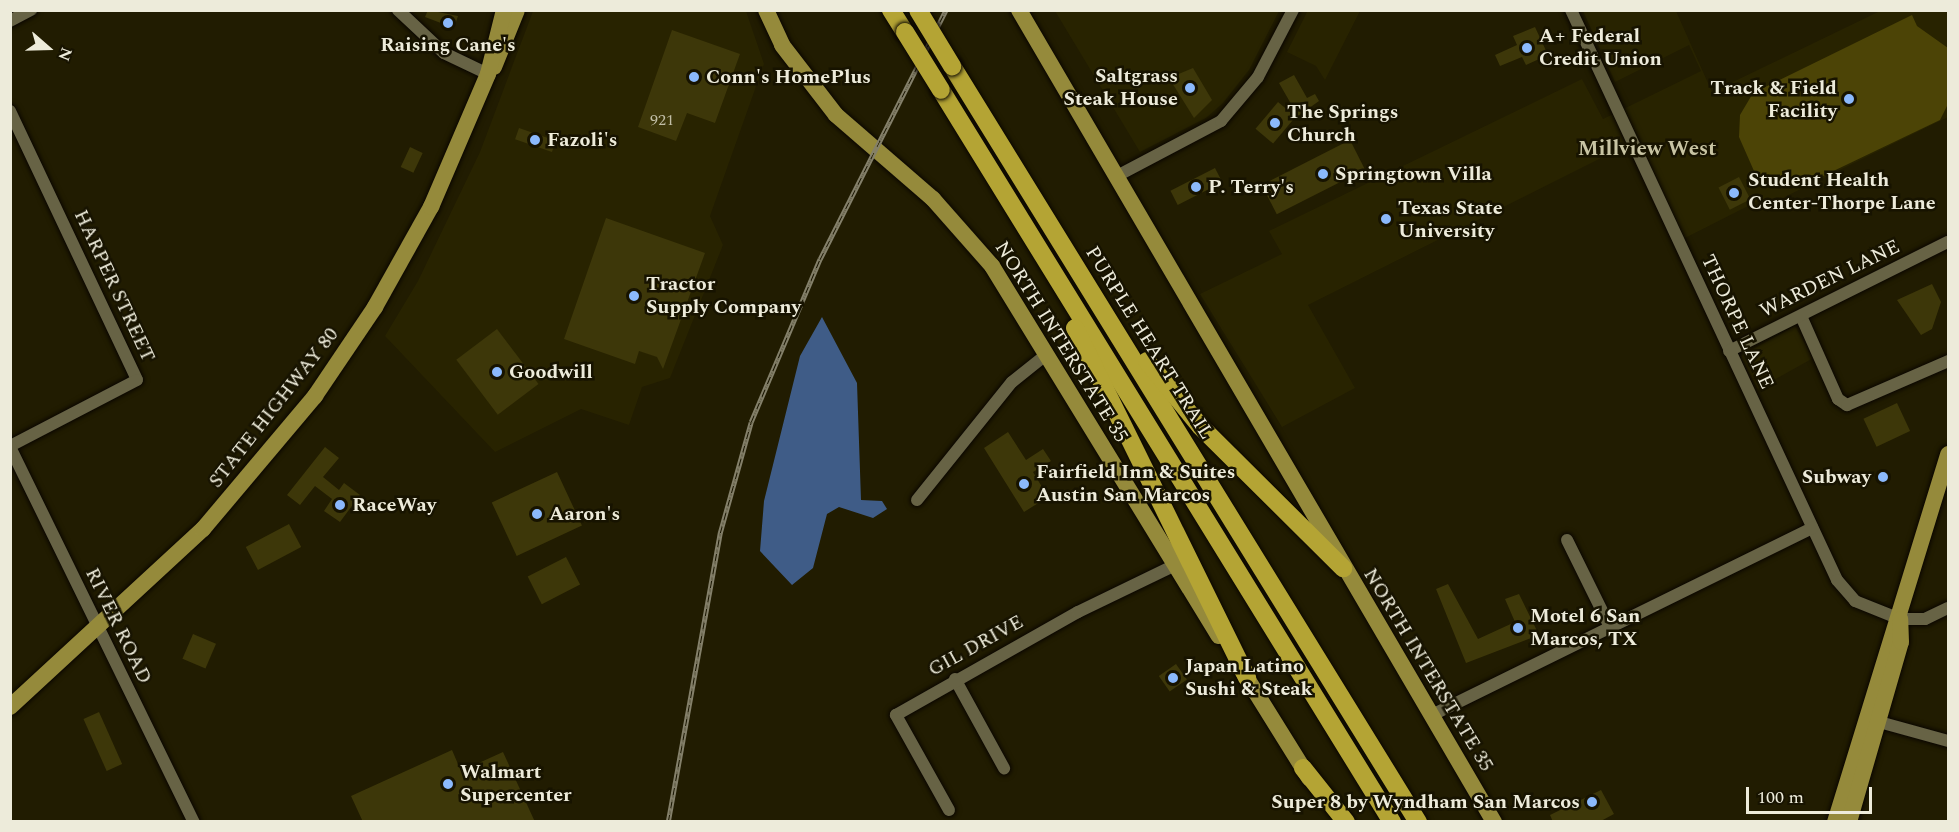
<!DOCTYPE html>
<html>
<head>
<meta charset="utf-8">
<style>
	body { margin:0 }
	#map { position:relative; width:1959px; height:832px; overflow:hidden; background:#211c01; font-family:Spectral,serif }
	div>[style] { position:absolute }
	.built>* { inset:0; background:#282300; transform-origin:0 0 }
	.green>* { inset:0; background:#4c4406 }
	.water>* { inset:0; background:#3f5c87 }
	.building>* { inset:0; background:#3d3709; transform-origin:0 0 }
	.roads { filter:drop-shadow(0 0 2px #0a0600) drop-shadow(0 0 2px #0a0600) }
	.minor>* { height:12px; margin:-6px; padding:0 6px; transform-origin:6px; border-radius:6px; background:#676345 }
	.major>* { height:16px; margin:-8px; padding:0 8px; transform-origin:8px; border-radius:8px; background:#958a3b }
	.highway>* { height:18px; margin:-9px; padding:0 9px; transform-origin:9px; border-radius:9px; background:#b4a434 }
	.rail>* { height:4.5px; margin-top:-2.25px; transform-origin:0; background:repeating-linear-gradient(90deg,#171300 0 7px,#84806a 0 14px); box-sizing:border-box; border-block:2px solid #84806a }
	.bridges { filter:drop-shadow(0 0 2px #0a0600) drop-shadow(0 0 2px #0a0600) }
	.highway-bridge>* { height:18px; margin:-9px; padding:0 9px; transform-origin:9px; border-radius:9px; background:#b4a434 }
	.dots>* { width:16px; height:16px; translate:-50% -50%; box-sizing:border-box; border:3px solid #171300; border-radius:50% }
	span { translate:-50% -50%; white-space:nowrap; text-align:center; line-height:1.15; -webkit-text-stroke:5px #171300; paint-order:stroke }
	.number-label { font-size:16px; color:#c1bea6 }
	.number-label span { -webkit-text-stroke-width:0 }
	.poi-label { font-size:20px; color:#edebda; font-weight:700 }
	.left { translate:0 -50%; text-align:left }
	.right { translate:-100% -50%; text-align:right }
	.street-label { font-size:20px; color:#edebda }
	.neighbourhood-label { font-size:21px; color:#c8c4a3; font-weight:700 }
	.frame { position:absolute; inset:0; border:12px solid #edebda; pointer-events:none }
	.north { position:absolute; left:18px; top:18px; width:60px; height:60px; -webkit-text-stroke:4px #171300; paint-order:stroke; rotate:110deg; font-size:16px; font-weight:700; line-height:24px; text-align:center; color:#edebda }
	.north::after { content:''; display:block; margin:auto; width:21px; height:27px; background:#edebda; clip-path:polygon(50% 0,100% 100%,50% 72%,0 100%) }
	.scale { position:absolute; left:1746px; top:787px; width:126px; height:27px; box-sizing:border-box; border:3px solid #edebda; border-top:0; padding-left:8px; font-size:18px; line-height:21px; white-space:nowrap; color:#edebda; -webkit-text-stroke:4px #171300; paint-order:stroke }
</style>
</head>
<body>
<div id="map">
	<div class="built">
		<i style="clip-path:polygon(1308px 10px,1360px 11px,1325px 80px,1316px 66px,1287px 52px)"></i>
		<i style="clip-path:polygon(533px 11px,746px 11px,764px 64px,710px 216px,723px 245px,670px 378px,642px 387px,629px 425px,581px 409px,495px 452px,385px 336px,418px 281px,480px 152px)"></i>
		<i style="clip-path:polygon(1055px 11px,1279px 11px,1249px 70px,1223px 103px,1206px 118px,1140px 152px)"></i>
		<i style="clip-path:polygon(1583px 11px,1676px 11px,1712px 92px,1880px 11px,1948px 11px,1948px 117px,1764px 207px,1760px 200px,1683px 239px,1637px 140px,1308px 305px,1355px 388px,1282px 427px,1200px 294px,1282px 254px,1269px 231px,1582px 79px,1603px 119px,1701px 71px,1689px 45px,1615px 82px)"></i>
		<i style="left:1795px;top:326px;width:37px;height:63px;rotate:61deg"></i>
	</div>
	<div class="green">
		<i style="clip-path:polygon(1912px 15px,1917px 26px,1948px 48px,1948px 104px,1940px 120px,1800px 187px,1774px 183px,1754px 171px,1739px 137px,1740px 115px,1753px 93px)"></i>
	</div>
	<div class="water">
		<i style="clip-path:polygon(822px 317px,857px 383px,861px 500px,882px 501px,887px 509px,873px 518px,839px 507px,827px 514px,813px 568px,792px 585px,760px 551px,764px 501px,800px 356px)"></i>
	</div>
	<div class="building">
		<i style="clip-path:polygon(428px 10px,458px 16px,454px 28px,425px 17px)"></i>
		<i style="clip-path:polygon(1535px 27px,1548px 55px,1526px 65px,1522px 57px,1500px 66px,1495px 55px,1517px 45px,1513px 36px)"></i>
		<i style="clip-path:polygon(672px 30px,740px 54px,715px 123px,687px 113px,676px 141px,638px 127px)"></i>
		<i style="clip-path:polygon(1193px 68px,1212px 100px,1194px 118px,1169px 78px)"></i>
		<i style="clip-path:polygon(1294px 75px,1307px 98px,1315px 94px,1319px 101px,1298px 116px,1279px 83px)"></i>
		<i style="left:1278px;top:102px;width:23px;height:35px;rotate:40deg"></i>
		<i style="left:519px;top:128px;width:39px;height:12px;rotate:19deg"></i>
		<i style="left:1350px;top:140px;width:33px;height:99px;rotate:63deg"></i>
		<i style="left:410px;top:147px;width:14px;height:22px;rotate:25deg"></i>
		<i style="left:1215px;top:168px;width:16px;height:50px;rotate:63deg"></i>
		<i style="left:1739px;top:177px;width:25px;height:23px;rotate:63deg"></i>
		<i style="clip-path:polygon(606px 218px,705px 253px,663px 369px,657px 357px,639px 351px,635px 364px,564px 339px)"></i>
		<i style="clip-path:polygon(1932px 284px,1941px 302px,1932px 329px,1921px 335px,1897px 300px)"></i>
		<i style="left:497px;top:329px;width:69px;height:51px;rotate:53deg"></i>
		<i style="left:1897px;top:403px;width:31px;height:37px;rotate:65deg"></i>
		<i style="clip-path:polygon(1008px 432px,1026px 460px,1043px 449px,1051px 461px,1033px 472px,1048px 497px,1024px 512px,984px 448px)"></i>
		<i style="clip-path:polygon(325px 447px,339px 458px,323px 477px,339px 490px,344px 483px,360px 495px,340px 522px,324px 511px,332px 499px,315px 486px,300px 505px,287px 495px)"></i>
		<i style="left:557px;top:472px;width:59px;height:72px;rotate:65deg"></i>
		<i style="left:289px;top:524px;width:26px;height:49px;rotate:62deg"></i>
		<i style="left:566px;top:557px;width:31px;height:43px;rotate:63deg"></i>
		<i style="clip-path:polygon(1448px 584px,1478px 639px,1515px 622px,1505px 599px,1519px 594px,1539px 635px,1466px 663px,1436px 589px)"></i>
		<i style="left:193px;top:634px;width:25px;height:27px;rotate:23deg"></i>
		<i style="left:1176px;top:664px;width:19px;height:21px;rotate:55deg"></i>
		<i style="left:99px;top:712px;width:57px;height:17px;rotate:66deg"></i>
		<i style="clip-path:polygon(452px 750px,461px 771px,503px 752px,535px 822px,363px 822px,351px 796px)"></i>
		<i style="clip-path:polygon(1601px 790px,1614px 814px,1599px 822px,1553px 822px,1550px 815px)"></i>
	</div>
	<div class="roads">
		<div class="minor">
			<i style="left:398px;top:10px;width:63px;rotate:43.1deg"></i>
			<i style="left:444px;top:53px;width:49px;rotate:25.5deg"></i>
			<i style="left:1571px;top:10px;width:629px;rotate:64.98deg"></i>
			<i style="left:1837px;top:580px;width:28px;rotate:49deg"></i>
			<i style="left:1855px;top:601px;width:48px;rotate:21.8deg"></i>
			<i style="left:1900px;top:619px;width:25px"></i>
			<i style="left:1925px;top:619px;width:25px;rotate:-26deg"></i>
			<i style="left:10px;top:21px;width:24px;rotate:-28deg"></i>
			<i style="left:10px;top:111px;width:297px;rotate:64.7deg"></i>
			<i style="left:137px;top:380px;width:143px;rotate:152.5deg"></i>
			<i style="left:1115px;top:177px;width:120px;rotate:-27.8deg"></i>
			<i style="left:1221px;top:121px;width:57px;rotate:-49.9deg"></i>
			<i style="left:1258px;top:77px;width:76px;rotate:-62.4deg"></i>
			<i style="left:1801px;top:316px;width:91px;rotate:66deg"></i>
			<i style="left:1838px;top:399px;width:11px;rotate:34deg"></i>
			<i style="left:1847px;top:405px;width:110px;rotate:-23.5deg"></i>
			<i style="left:1729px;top:351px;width:245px;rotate:-26.5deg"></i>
			<i style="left:10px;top:447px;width:418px;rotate:63.9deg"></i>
			<i style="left:917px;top:500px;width:151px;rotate:-51.2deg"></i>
			<i style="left:1012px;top:382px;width:45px;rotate:-38.7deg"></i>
			<i style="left:1567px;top:540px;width:99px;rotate:63.7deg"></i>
			<i style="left:955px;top:679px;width:102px;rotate:61.2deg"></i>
			<i style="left:1432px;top:715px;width:424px;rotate:-26.2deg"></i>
			<i style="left:1872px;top:720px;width:79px;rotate:15.4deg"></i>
			<i style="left:949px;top:810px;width:109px;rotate:-119.2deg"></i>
			<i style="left:896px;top:715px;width:209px;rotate:-29.5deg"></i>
			<i style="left:1078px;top:612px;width:106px;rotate:-25.8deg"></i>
		</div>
		<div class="major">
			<i style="left:766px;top:10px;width:38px;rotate:65deg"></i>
			<i style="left:782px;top:45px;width:88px;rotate:52.4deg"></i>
			<i style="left:836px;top:115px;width:128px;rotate:40.9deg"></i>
			<i style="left:933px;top:199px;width:89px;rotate:48.6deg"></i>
			<i style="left:992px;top:266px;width:434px;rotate:58.5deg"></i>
			<i style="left:1019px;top:10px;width:941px;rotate:59.67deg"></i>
			<i style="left:494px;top:67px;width:61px;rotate:-68deg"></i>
			<i style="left:1240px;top:667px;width:131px;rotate:58.1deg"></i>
			<i style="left:10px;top:707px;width:263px;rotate:-42.7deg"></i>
			<i style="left:203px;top:529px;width:174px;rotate:-49.9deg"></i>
			<i style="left:315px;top:396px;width:107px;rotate:-56deg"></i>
			<i style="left:375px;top:307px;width:115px;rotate:-60.8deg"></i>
			<i style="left:431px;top:207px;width:145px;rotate:-66.8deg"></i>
			<i style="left:488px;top:74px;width:66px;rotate:-76deg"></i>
			<i style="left:1835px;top:822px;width:385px;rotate:-72.9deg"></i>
			<i style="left:1849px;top:822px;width:187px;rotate:-73.9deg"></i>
			<i style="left:1901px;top:642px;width:23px;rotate:-92deg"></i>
		</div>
		<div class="highway">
			<i style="left:891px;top:10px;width:26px;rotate:58deg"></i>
			<i style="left:952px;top:66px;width:888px;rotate:58.35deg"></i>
			<i style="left:941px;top:90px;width:860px;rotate:58.36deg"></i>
			<i style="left:1075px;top:328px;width:390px;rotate:63.8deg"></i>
			<i style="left:1147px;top:361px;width:84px;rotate:50.8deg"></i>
			<i style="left:1200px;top:426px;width:202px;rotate:44.8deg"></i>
			<i style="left:1303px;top:768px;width:69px;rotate:51.5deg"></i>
		</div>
	</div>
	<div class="rail">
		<i style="left:668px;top:822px;width:294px;rotate:-79.8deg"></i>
		<i style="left:720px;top:533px;width:115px;rotate:-74.4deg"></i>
		<i style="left:751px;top:422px;width:177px;rotate:-67.1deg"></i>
		<i style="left:820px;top:259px;width:279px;rotate:-63.2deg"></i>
	</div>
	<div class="bridges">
		<div class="highway-bridge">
			<i style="left:918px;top:10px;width:66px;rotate:58.7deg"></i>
			<i style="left:905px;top:32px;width:68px;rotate:58.2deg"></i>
		</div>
	</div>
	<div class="dots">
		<i style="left:448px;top:23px;background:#8bb9fc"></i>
		<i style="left:1527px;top:48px;background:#8bb9fc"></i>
		<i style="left:694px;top:77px;background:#8bb9fc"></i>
		<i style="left:1190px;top:88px;background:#8bb9fc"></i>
		<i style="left:1849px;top:99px;background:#8bb9fc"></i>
		<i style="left:1275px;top:123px;background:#8bb9fc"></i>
		<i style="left:535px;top:140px;background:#8bb9fc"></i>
		<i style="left:1323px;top:174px;background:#8bb9fc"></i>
		<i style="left:1196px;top:187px;background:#8bb9fc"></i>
		<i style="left:1734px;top:193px;background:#8bb9fc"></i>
		<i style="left:1386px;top:219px;background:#8bb9fc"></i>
		<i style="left:634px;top:296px;background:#8bb9fc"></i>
		<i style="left:497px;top:372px;background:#8bb9fc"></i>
		<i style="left:1883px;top:477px;background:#8bb9fc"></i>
		<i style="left:1024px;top:484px;background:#8bb9fc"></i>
		<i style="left:340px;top:505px;background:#8bb9fc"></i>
		<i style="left:537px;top:514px;background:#8bb9fc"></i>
		<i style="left:1518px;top:628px;background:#8bb9fc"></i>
		<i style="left:1173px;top:678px;background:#8bb9fc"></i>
		<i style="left:448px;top:784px;background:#8bb9fc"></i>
		<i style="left:1592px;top:802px;background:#8bb9fc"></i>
	</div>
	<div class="number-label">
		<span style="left:662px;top:120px">921</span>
	</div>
	<div class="poi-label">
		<span class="left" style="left:1539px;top:48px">A+ Federal<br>Credit Union</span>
		<span style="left:448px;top:45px">Raising Cane's</span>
		<span class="right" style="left:1178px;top:88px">Saltgrass<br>Steak House</span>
		<span class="left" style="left:706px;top:77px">Conn's HomePlus</span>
		<span class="right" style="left:1837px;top:100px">Track &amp; Field<br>Facility</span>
		<span class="left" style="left:1287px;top:124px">The Springs<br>Church</span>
		<span class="left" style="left:547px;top:140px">Fazoli's</span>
		<span class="left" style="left:1335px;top:174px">Springtown Villa</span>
		<span class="left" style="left:1748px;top:192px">Student Health<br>Center-Thorpe Lane</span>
		<span class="left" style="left:1208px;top:187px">P. Terry's</span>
		<span class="left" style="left:1398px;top:220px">Texas State<br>University</span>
		<span class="left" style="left:646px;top:296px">Tractor<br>Supply Company</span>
		<span class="left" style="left:509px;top:372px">Goodwill</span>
		<span class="left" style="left:1036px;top:484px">Fairfield Inn &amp; Suites<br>Austin San Marcos</span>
		<span class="right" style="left:1871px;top:477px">Subway</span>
		<span class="left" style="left:352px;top:505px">RaceWay</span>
		<span class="left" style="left:549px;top:514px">Aaron's</span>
		<span class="left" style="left:1530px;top:628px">Motel 6 San<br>Marcos, TX</span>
		<span class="left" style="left:1185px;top:678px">Japan Latino<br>Sushi &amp; Steak</span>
		<span class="left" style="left:460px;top:784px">Walmart<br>Supercenter</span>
		<span class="right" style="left:1580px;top:802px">Super 8 by Wyndham San Marcos</span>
	</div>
	<div class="street-label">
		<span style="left:1830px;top:279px;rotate:-26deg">WARDEN LANE</span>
		<span style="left:114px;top:286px;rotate:65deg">HARPER STREET</span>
		<span style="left:1737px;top:322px;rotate:65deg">THORPE LANE</span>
		<span style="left:1061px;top:342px;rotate:58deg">NORTH INTERSTATE 35</span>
		<span style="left:1149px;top:343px;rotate:58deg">PURPLE HEART TRAIL</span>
		<span style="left:274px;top:408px;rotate:-52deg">STATE HIGHWAY 80</span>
		<span style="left:118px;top:626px;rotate:64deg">RIVER ROAD</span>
		<span style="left:976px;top:646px;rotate:-29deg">GIL DRIVE</span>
		<span style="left:1428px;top:670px;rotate:59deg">NORTH INTERSTATE 35</span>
	</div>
	<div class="neighbourhood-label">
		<span style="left:1647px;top:149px">Millview West</span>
	</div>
	<div class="frame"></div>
	<div class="north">N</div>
	<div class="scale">100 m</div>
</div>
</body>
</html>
